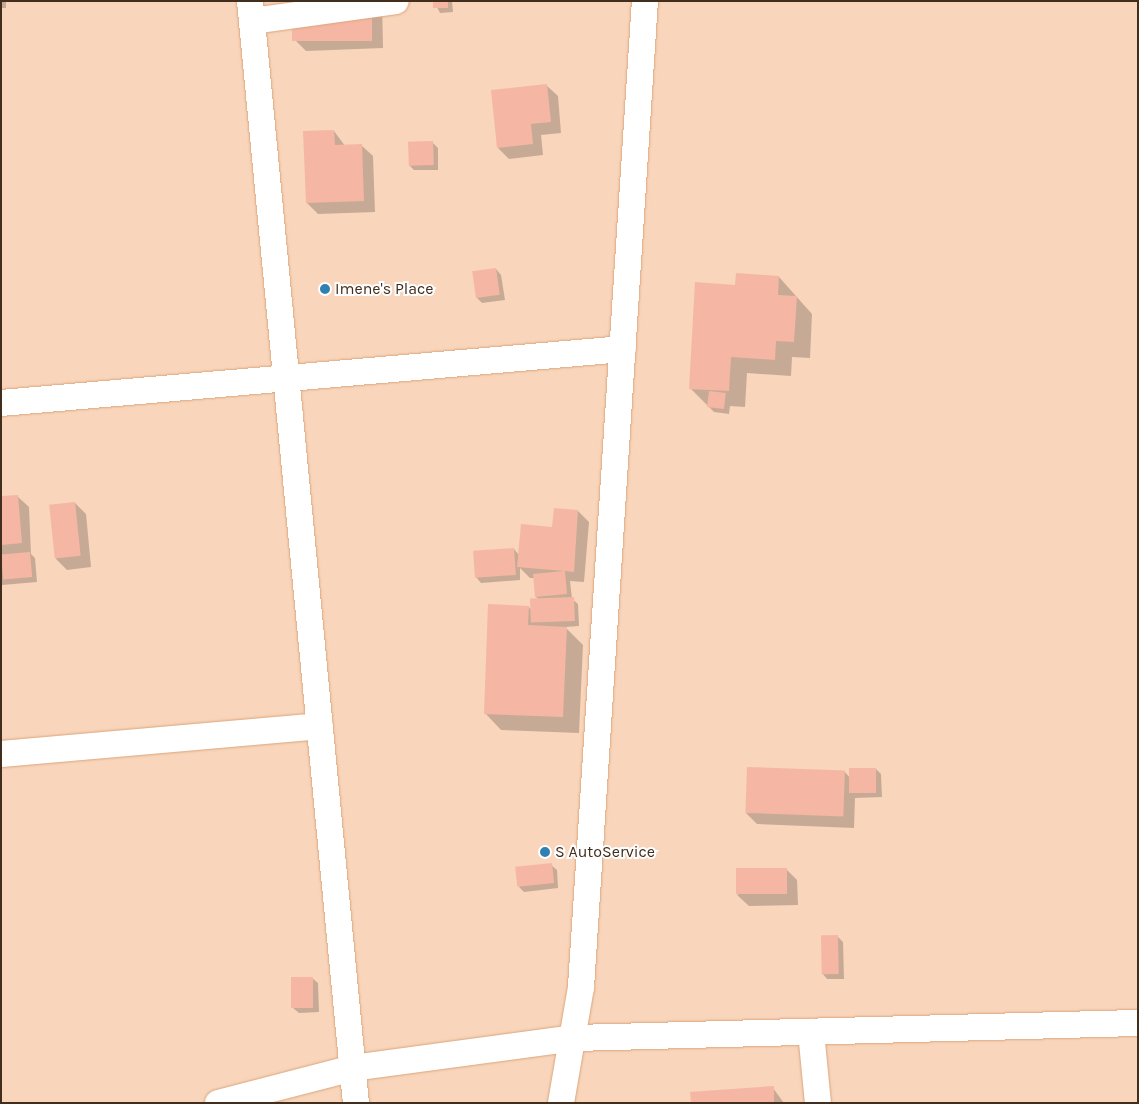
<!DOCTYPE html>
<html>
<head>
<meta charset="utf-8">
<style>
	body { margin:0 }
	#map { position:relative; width:1139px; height:1104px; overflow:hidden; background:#f8d5bb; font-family:Karla,sans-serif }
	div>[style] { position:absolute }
	.shadow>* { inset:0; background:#0003; transform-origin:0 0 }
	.building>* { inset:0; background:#f5b7a3; transform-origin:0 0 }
	.roads { filter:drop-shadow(0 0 1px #dba57a) drop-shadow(0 0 1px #dba57a) }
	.minor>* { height:26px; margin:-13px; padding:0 13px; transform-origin:13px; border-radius:13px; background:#fff }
	.dots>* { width:14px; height:14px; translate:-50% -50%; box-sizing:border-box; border:2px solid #fefefe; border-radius:50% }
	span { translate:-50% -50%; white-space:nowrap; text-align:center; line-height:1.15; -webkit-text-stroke:4px #fefefe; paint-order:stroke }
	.poi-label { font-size:16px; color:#432d1c }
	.left { translate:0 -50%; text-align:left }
	.frame { position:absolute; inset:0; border:2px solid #432d1c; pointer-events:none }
</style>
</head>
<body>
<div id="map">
	<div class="shadow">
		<i style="left:1px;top:1px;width:5px;height:7px"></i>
		<i style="clip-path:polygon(382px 1px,383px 48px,306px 51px,295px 40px)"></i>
		<i style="clip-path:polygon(434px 1px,452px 1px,453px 12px,440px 13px)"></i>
		<i style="clip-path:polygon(546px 85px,558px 96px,561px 133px,541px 135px,543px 155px,509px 159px,498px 148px)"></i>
		<i style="clip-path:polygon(334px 131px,345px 146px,361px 145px,373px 156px,375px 212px,318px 214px,307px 203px)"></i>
		<i style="clip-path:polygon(433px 143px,438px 148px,438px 170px,414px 170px,409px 165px)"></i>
		<i style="clip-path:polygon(496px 269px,501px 275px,505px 300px,482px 303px,477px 298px)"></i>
		<i style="clip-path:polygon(779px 277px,812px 314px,810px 358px,792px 357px,791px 376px,747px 373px,745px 407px,730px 406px,729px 414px,714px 412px,691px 389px,736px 286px)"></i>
		<i style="clip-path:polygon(17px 496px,29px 507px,31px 554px,35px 558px,37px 582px,2px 585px,1px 497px)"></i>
		<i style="clip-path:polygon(75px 503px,86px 514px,91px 567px,67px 570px,56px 559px)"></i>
		<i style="clip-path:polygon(578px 511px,589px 522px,584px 582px,570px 581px,572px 599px,578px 604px,579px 626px,565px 627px,583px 645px,579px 733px,501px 730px,485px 713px,529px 607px,532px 611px,540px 600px,536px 597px,535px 578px,530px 578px,520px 568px,520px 580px,481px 583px,476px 577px,514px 549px,519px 555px)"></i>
		<i style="clip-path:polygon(876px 769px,881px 774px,882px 797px,855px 798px,854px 828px,757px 824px,746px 813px,845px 772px,850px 778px)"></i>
		<i style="clip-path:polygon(551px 865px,557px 870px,558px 888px,524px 892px,519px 887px)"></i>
		<i style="clip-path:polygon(786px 869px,797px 880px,798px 905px,749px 906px,737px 895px)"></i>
		<i style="clip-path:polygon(838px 937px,843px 942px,844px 979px,827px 979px,822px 973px)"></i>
		<i style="clip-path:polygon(312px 978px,318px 983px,319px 1012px,299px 1013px,293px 1008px)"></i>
		<i style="clip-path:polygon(773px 1088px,784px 1103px,692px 1103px)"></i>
	</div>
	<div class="building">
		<i style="left:292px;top:1px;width:80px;height:40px"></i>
		<i style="left:433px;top:1px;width:15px;height:7px"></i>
		<i style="clip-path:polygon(547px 84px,551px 122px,531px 124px,533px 144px,497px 148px,491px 90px)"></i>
		<i style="clip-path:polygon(334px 130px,335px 145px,362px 144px,364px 201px,306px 203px,303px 131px)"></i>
		<i style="left:433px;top:141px;width:24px;height:25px;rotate:88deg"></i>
		<i style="left:496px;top:268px;width:27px;height:24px;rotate:82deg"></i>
		<i style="clip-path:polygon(736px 273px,779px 276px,778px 295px,797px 296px,794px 342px,776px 341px,775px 360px,731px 357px,729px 391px,689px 389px,695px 282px,735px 285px)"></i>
		<i style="left:709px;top:391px;width:17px;height:16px;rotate:7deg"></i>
		<i style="clip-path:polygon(18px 495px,22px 543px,1px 545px,1px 496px)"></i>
		<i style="left:75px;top:502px;width:54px;height:26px;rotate:84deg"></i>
		<i style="clip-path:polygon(554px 508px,578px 510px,574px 572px,565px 571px,567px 594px,535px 597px,533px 574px,564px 571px,517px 567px,521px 524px,552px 527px)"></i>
		<i style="left:514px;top:548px;width:27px;height:41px;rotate:86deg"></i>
		<i style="left:30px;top:552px;width:25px;height:29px;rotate:85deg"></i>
		<i style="left:574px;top:597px;width:24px;height:44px;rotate:88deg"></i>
		<i style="clip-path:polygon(488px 604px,529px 606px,528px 625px,567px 627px,563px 717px,484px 714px)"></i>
		<i style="left:747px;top:767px;width:98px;height:46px;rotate:2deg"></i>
		<i style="left:849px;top:768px;width:27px;height:25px"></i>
		<i style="left:552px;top:863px;width:20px;height:37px;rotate:84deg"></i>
		<i style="left:787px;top:868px;width:26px;height:51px;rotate:90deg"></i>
		<i style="left:838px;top:935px;width:39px;height:17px;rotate:89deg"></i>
		<i style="left:291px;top:977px;width:22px;height:31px"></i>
		<i style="clip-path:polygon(774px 1086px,774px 1103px,691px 1103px,690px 1092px)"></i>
	</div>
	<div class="roads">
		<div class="minor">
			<i style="left:250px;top:1px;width:1107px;rotate:84.51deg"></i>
			<i style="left:252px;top:21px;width:145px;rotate:-7.9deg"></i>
			<i style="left:1px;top:403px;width:624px;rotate:-4.96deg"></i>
			<i style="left:1px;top:754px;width:320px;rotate:-5deg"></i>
			<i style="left:811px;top:1032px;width:71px;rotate:84.4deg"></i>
			<i style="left:218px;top:1103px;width:139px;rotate:-14.5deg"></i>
			<i style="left:353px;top:1068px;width:224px;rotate:-7.7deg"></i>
			<i style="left:575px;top:1038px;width:563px;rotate:-1.53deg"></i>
			<i style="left:561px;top:1103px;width:118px;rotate:-80.2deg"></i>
			<i style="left:581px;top:987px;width:988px;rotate:-86.29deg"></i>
		</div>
	</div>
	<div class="dots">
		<i style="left:325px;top:289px;background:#3081b2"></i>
		<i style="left:545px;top:852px;background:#3081b2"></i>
	</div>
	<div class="poi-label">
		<span class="left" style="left:335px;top:289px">Imene's Place</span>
		<span class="left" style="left:555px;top:852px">S AutoService</span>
	</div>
	<div class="frame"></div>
</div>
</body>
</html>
